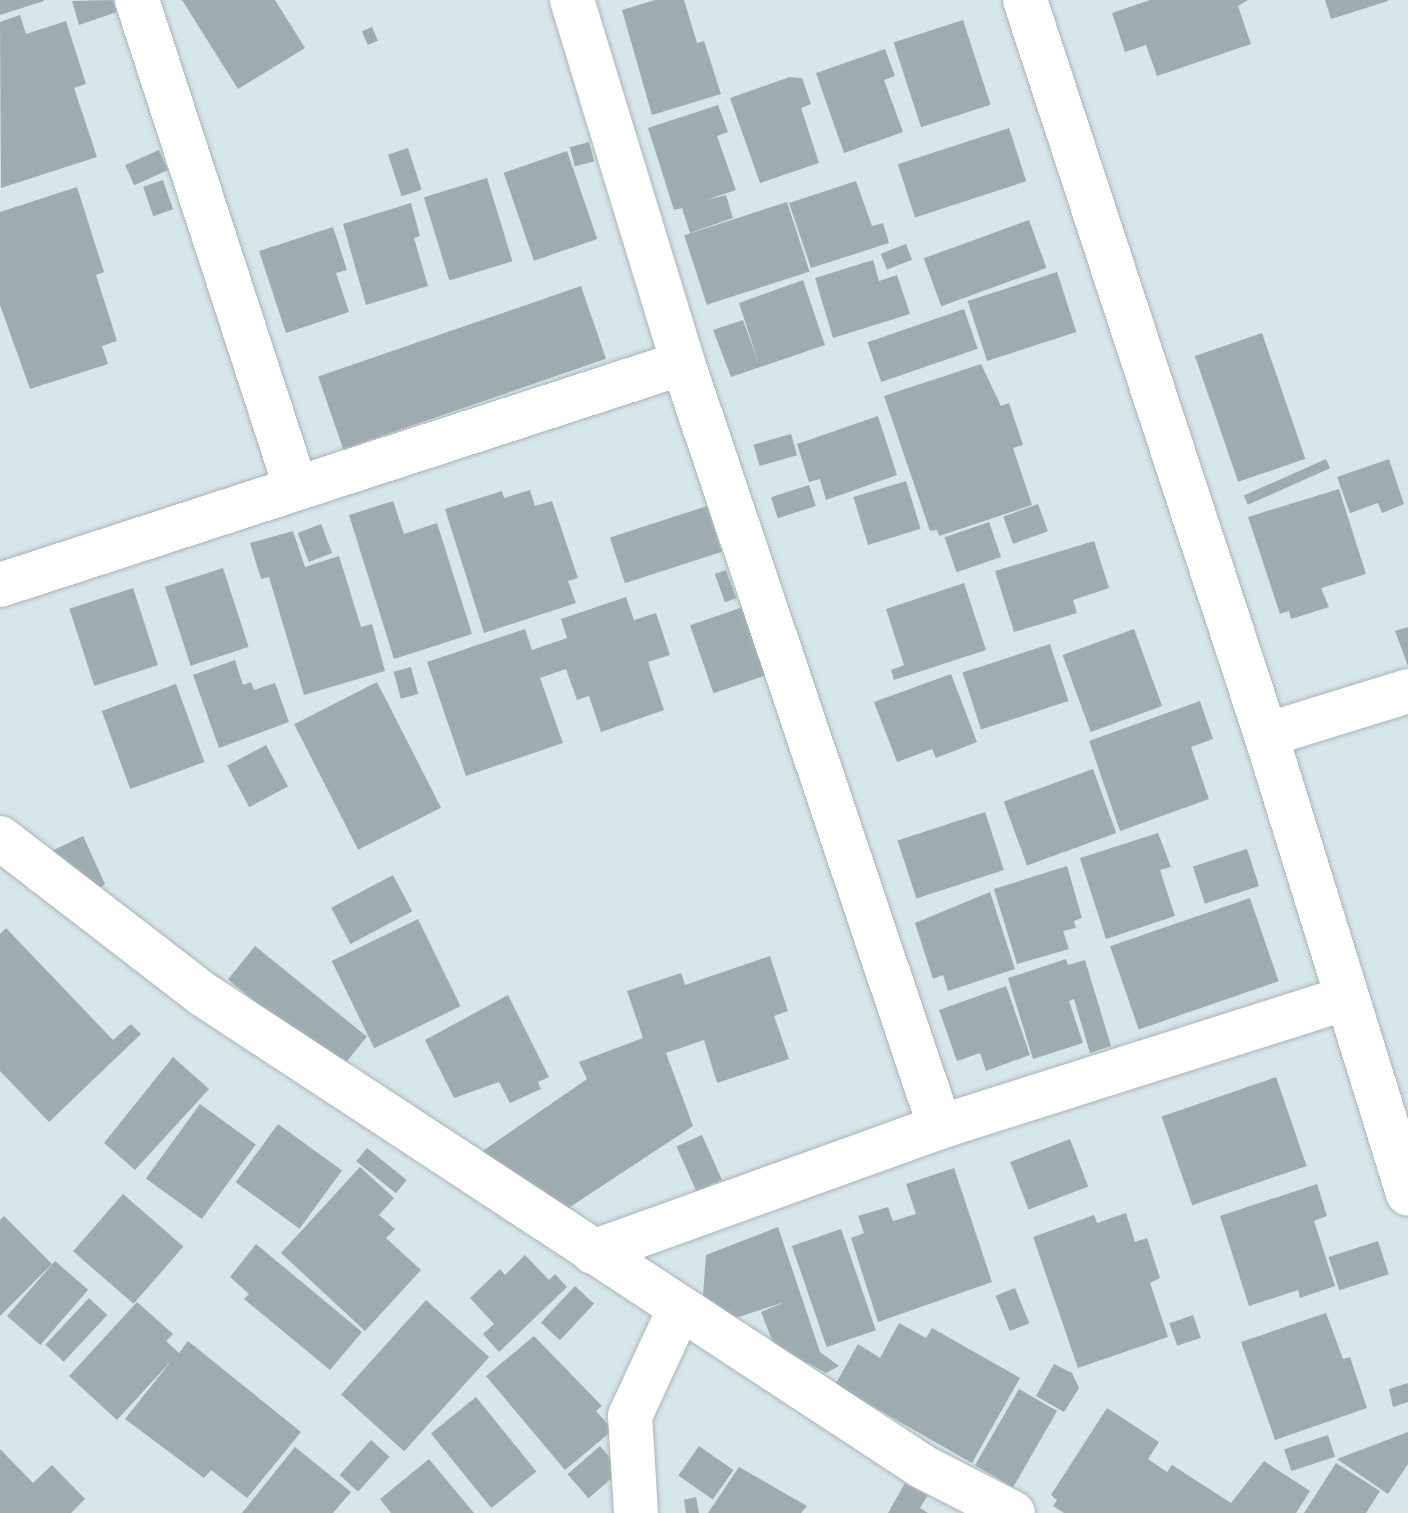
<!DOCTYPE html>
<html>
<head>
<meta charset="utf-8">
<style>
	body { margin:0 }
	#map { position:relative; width:1408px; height:1513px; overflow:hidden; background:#d7e6e9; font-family:"IBM Plex Sans",sans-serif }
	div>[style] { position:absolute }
	.building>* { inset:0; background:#9eacaf; transform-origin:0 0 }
	.roads { filter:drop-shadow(0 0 2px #a8b6b9) drop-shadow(0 0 2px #a8b6b9) }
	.street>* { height:44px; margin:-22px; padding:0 22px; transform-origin:22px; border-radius:22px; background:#fff }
	.secondary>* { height:44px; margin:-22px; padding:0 22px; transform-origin:22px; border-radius:22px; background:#fff }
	span { translate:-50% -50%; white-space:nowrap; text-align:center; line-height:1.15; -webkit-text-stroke:6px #d7e6e9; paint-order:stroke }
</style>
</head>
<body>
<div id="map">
	<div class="building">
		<i style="clip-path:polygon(0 0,44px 0,44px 1px,0 15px)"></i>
		<i style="clip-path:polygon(113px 0,117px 12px,79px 25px,72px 1px)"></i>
		<i style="clip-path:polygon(182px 0,275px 0,305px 48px,238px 89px)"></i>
		<i style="clip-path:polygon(655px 0,684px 0,697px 43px,704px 41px,721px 94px,652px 115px,622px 10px)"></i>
		<i style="clip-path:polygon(1150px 0,1248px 0,1238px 6px,1251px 44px,1157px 76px,1146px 45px,1125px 52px,1112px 13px)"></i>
		<i style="clip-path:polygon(1325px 0,1388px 0,1388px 1px,1331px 19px)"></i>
		<i style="clip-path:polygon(20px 15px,26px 34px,66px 21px,86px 84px,74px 88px,97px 157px,1px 188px,0 22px)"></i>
		<i style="left:963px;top:20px;width:89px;height:73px;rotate:72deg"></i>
		<i style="left:372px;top:27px;width:15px;height:11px;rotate:67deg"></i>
		<i style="clip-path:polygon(885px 49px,895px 76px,884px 80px,903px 132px,844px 153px,816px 73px)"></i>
		<i style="clip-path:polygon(790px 77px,802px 78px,811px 104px,801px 108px,819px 163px,760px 183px,730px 98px)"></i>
		<i style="clip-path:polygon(718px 105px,728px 132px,717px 136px,736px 190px,706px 200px,726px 195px,733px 218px,690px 233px,682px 208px,674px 210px,648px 128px)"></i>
		<i style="left:1009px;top:128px;width:56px;height:117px;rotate:72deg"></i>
		<i style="left:589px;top:142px;width:20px;height:20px;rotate:75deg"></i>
		<i style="left:408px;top:148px;width:44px;height:21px;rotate:72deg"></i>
		<i style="left:159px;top:150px;width:22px;height:37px;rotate:66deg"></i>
		<i style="left:567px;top:151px;width:93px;height:67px;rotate:71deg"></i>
		<i style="left:487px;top:178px;width:87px;height:66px;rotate:73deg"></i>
		<i style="left:163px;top:180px;width:31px;height:21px;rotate:71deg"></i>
		<i style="clip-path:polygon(856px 181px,872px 226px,883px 223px,889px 243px,811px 268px,789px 203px)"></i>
		<i style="clip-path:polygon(77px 187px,104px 272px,96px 275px,117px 341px,102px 346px,108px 364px,30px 389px,0 305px,0 212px)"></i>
		<i style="left:787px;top:202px;width:73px;height:108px;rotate:72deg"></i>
		<i style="clip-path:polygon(411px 203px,420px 236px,414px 238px,428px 286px,366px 305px,343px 224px)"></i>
		<i style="left:1029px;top:220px;width:51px;height:112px;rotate:70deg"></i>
		<i style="clip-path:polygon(333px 227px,347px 270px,336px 273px,349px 312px,286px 333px,259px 251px)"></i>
		<i style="left:906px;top:244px;width:17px;height:27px;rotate:69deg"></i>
		<i style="clip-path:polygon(873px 260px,879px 281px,897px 275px,910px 314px,833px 338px,815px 278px)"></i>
		<i style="left:1057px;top:272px;width:63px;height:94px;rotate:72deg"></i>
		<i style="clip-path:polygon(803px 280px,825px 345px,731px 377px,713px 330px,743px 320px,759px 364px,739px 303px)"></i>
		<i style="left:581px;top:286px;width:77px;height:278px;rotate:71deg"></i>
		<i style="left:964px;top:309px;width:42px;height:102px;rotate:71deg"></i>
		<i style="left:1262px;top:333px;width:133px;height:71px;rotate:71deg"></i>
		<i style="clip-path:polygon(981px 364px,1001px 406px,1009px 403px,1023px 445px,1013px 448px,1032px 505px,939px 536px,937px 530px,930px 531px,884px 396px)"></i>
		<i style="clip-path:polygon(878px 416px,897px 475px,826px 500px,820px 479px,809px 482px,797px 444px)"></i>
		<i style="left:791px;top:434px;width:22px;height:39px;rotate:74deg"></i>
		<i style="left:1326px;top:459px;width:10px;height:90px;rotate:66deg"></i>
		<i style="clip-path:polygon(1389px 459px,1404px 504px,1382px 513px,1378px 503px,1350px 513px,1337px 477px)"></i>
		<i style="left:906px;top:481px;width:50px;height:55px;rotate:73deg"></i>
		<i style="left:809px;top:485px;width:22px;height:40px;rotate:72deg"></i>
		<i style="clip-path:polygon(1339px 489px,1366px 574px,1321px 588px,1329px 607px,1291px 619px,1289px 611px,1280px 614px,1248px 517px)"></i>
		<i style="clip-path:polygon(530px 490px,535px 506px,552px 501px,578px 578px,568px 581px,576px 603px,484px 633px,445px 509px,502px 491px,504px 498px)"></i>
		<i style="clip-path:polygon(393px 501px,404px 534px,437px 523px,472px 634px,394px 659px,349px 515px)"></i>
		<i style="left:1038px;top:504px;width:29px;height:37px;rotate:70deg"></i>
		<i style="left:707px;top:506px;width:48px;height:102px;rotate:72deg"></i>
		<i style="left:989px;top:522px;width:37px;height:47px;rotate:71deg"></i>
		<i style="left:321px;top:524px;width:31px;height:25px;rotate:69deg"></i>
		<i style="clip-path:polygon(293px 531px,305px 567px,339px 556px,361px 627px,372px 624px,385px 671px,304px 695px,269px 577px,261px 579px,250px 543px)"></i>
		<i style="clip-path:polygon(1094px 541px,1109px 588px,1073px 600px,1077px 613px,1014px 632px,995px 571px)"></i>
		<i style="left:223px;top:568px;width:83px;height:61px;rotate:72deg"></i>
		<i style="left:726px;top:570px;width:30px;height:12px;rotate:70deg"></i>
		<i style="clip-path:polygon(964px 583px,986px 650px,894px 680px,891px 670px,904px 665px,886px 609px)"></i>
		<i style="left:133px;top:588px;width:81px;height:67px;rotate:72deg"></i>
		<i style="clip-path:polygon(626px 597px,634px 620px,656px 613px,670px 655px,648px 662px,664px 710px,601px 732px,589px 696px,577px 700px,566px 669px,540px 678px,563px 743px,466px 776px,427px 662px,525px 629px,532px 650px,567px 638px,561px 619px)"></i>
		<i style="left:743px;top:607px;width:72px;height:56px;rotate:71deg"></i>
		<i style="clip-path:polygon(1408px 627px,1408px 666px,1395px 631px)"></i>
		<i style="left:1134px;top:629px;width:82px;height:76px;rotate:70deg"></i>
		<i style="left:1050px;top:644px;width:60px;height:92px;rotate:72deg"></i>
		<i style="clip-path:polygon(235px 660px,243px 685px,251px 682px,254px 690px,275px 683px,289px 722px,219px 748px,193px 675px)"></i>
		<i style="left:411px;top:667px;width:28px;height:18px;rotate:75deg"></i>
		<i style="clip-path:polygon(951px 674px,977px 742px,936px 758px,932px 749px,897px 762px,874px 702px)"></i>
		<i style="left:377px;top:682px;width:141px;height:93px;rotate:63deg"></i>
		<i style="left:176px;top:684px;width:83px;height:79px;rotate:70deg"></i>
		<i style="clip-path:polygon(1200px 701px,1213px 739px,1191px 747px,1209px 799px,1120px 831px,1089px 741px)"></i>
		<i style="left:266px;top:745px;width:47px;height:44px;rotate:62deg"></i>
		<i style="left:1093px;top:769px;width:68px;height:95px;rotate:70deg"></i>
		<i style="left:985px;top:812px;width:61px;height:92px;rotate:72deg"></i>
		<i style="clip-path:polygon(1158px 833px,1171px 867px,1160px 870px,1175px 916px,1106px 939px,1080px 858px)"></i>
		<i style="clip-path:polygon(83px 836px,105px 884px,89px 897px,39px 857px)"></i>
		<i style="left:1247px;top:849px;width:39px;height:57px;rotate:72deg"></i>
		<i style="clip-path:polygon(1067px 866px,1082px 918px,1074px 921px,1076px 928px,1063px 931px,1069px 949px,1017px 964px,994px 889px)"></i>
		<i style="left:393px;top:875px;width:41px;height:70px;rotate:62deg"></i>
		<i style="clip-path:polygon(990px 892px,1015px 969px,948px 991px,943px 975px,933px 979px,915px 923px)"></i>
		<i style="left:1250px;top:898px;width:88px;height:148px;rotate:71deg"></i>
		<i style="left:418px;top:919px;width:97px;height:96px;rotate:64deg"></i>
		<i style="clip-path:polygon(6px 928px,113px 1040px,131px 1024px,141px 1034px,49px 1122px,0 1071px,0 934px)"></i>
		<i style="left:255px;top:946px;width:144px;height:43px;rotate:39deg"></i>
		<i style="clip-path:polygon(770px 956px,788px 1011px,774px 1016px,789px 1059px,717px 1083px,704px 1040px,666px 1053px,693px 1126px,564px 1211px,474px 1157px,587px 1079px,579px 1062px,643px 1038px,627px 991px,681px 973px,685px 985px)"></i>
		<i style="clip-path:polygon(1066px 959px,1068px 965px,1085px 960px,1111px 1046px,1090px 1053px,1074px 999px,1069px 1001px,1083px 1043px,1033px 1059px,1008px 978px)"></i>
		<i style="clip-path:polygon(1006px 986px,1030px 1055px,986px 1071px,980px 1053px,957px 1061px,939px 1010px)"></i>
		<i style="clip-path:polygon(508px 995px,549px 1077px,538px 1082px,541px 1089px,510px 1103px,499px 1082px,454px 1098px,425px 1040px)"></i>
		<i style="clip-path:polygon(173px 1057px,209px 1089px,135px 1170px,104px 1143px)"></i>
		<i style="left:1276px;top:1077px;width:94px;height:121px;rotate:71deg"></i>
		<i style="left:200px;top:1104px;width:69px;height:92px;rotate:36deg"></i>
		<i style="left:278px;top:1124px;width:79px;height:72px;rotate:36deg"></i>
		<i style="left:702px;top:1135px;width:49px;height:28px;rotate:66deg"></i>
		<i style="left:1070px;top:1139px;width:51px;height:64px;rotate:69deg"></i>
		<i style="left:367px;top:1148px;width:51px;height:17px;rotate:39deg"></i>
		<i style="clip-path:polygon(360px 1167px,394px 1198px,379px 1215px,395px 1229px,386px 1238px,421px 1270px,365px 1331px,281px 1253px)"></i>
		<i style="clip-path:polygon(954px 1168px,992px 1282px,878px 1322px,851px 1238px,864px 1233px,858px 1216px,888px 1207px,893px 1221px,916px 1214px,906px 1184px)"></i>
		<i style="clip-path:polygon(1317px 1184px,1327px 1216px,1314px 1221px,1335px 1286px,1300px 1298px,1298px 1290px,1249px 1306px,1220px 1216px)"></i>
		<i style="left:123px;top:1194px;width:80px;height:76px;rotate:41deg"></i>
		<i style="clip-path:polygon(1126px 1213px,1135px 1242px,1147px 1238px,1160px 1278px,1150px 1283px,1168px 1337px,1078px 1368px,1033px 1237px,1094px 1215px,1097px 1223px)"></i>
		<i style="clip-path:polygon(4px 1216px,52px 1264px,0 1316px,0 1220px)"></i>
		<i style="clip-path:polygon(778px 1227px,820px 1352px,839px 1366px,826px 1373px,774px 1345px,761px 1312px,785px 1302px,735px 1318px,703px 1295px,706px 1255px)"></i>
		<i style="left:841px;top:1229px;width:107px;height:52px;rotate:71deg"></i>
		<i style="left:1378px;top:1241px;width:35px;height:52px;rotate:72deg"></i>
		<i style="clip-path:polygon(256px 1244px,362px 1332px,330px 1370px,244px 1299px,249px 1294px,230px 1277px)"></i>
		<i style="clip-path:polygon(525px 1255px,549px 1280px,555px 1274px,567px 1287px,499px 1352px,483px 1334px,494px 1324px,470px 1298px,500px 1269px,505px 1275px)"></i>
		<i style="left:55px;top:1261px;width:44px;height:73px;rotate:41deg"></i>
		<i style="left:575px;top:1286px;width:26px;height:50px;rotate:43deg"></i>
		<i style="left:1015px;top:1288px;width:38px;height:21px;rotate:68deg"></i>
		<i style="left:89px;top:1298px;width:25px;height:64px;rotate:43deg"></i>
		<i style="left:426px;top:1300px;width:85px;height:127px;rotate:42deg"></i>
		<i style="clip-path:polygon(137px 1302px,173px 1334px,166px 1341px,179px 1353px,188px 1341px,301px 1432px,247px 1498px,211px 1470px,204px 1478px,125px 1419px,172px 1360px,117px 1420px,69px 1376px)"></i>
		<i style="clip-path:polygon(1326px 1313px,1343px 1359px,1350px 1357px,1367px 1408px,1275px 1440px,1241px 1342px)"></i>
		<i style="left:1193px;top:1315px;width:24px;height:25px;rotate:71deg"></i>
		<i style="clip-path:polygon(899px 1323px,926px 1338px,932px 1328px,1020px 1378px,972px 1463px,835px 1385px,858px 1344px,880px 1358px)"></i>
		<i style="clip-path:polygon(534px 1336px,602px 1406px,596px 1411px,613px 1430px,565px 1470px,486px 1376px)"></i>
		<i style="clip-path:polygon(1054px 1364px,1072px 1373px,1079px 1388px,1064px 1412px,1036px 1396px)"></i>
		<i style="clip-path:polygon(1408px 1383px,1408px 1402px,1393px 1407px,1389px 1389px)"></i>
		<i style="left:1019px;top:1389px;width:44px;height:88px;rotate:30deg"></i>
		<i style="left:476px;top:1397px;width:96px;height:58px;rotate:51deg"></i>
		<i style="clip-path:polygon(1107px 1408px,1159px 1442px,1148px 1459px,1167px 1472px,1172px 1465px,1231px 1503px,1264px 1461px,1310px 1491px,1296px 1513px,1064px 1513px,1053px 1506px,1057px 1500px,1051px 1495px)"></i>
		<i style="clip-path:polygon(1408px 1432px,1408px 1464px,1388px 1494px,1337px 1459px)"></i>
		<i style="left:1328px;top:1435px;width:23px;height:46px;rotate:72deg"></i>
		<i style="left:371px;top:1440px;width:25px;height:47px;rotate:42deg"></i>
		<i style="left:600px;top:1446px;width:32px;height:43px;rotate:49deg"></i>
		<i style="left:699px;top:1446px;width:42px;height:36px;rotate:35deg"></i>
		<i style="clip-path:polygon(295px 1447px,351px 1492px,333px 1513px,242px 1513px)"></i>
		<i style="clip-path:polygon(0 1449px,33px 1483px,52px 1465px,85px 1499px,71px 1513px,0 1513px)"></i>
		<i style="clip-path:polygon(429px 1459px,474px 1513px,391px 1513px,380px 1499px)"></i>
		<i style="clip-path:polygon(1336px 1463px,1380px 1491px,1366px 1513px,1304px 1513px)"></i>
		<i style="clip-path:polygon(739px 1467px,807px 1506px,801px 1513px,708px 1513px)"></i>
		<i style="clip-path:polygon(905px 1483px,928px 1495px,920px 1508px,928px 1513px,888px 1513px)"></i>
		<i style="clip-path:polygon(696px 1497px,699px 1513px,686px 1513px,684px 1500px)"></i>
	</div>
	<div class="roads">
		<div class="street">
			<i style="left:137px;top:0;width:510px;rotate:71.96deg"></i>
			<i style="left:572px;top:0;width:380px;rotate:73deg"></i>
			<i style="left:683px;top:363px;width:806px;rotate:71.41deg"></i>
			<i style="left:0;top:585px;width:718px;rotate:-18.01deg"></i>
			<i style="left:1266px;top:735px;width:149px;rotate:-17.2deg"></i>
			<i style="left:0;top:838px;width:257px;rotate:37.6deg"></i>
			<i style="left:204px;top:995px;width:860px;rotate:33.28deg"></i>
			<i style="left:923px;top:1467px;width:101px;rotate:27.1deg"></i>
			<i style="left:593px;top:1252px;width:369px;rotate:-19.8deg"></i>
			<i style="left:940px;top:1127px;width:427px;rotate:-17.6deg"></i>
			<i style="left:636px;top:1513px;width:97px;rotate:-93.5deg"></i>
			<i style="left:630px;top:1416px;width:117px;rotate:-65.2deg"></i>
		</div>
		<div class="secondary">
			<i style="left:1025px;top:0;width:774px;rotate:71.85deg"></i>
			<i style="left:1266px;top:735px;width:480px;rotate:72.8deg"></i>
		</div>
	</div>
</div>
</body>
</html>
